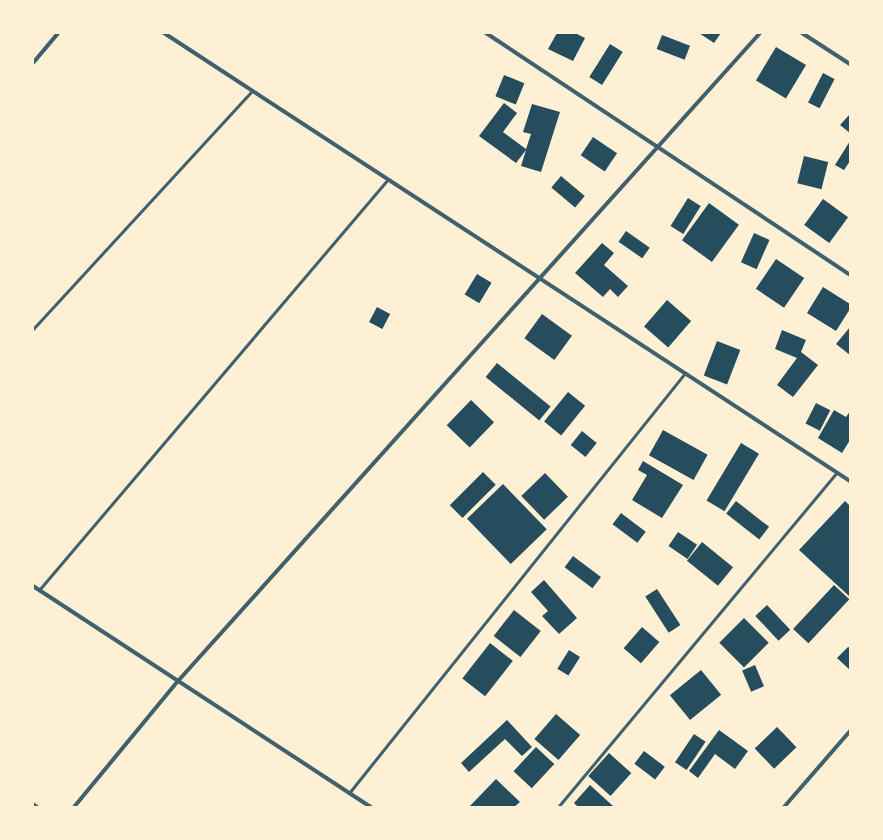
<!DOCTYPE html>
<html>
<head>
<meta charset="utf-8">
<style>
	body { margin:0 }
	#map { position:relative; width:883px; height:840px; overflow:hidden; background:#fdf0d5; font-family:"Archivo Narrow",sans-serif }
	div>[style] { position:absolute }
	.building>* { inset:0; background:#264d5e; transform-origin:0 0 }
	.service>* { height:3px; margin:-1.5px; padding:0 1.5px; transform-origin:1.5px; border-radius:1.5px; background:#3f606c }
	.minor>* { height:4px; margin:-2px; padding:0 2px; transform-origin:2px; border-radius:2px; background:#3f606c }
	span { translate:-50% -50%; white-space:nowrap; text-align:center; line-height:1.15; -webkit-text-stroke:3px #fdf0d5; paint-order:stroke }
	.frame { position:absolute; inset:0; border:34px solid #fdf0d5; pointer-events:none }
</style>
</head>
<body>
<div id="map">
	<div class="building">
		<i style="clip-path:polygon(557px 33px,575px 33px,585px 38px,573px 61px,548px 49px)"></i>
		<i style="clip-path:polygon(699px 33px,721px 33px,714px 43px)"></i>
		<i style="left:662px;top:35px;width:30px;height:15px;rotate:21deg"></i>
		<i style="left:610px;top:44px;width:15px;height:39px;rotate:32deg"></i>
		<i style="left:776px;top:47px;width:35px;height:39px;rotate:31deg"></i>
		<i style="left:823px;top:73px;width:13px;height:33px;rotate:27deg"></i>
		<i style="left:504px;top:75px;width:22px;height:23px;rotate:22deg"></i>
		<i style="clip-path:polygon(504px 103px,517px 113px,503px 132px,526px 149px,531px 134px,523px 132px,532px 104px,560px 112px,541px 172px,521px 166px,526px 150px,516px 163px,479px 136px)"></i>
		<i style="clip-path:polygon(850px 114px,850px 133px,840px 125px)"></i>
		<i style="left:593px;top:137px;width:29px;height:22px;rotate:34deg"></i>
		<i style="clip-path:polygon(850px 141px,850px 161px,844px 170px,835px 165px)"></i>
		<i style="left:804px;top:156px;width:25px;height:28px;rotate:14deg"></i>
		<i style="left:561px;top:176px;width:31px;height:15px;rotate:40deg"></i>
		<i style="left:688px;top:198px;width:15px;height:33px;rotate:32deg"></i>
		<i style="left:823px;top:199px;width:31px;height:32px;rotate:36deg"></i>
		<i style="left:709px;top:203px;width:37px;height:46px;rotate:36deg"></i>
		<i style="left:626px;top:231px;width:29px;height:13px;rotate:35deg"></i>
		<i style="left:754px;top:233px;width:17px;height:32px;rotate:24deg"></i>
		<i style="clip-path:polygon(602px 243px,614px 253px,604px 265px,628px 286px,618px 297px,610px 289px,603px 297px,575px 273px)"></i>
		<i style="left:776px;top:259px;width:34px;height:36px;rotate:34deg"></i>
		<i style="left:477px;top:274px;width:17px;height:24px;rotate:31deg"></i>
		<i style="clip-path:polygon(823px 287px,850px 304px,850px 309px,836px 331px,807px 313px)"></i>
		<i style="left:667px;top:300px;width:32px;height:35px;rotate:41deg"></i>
		<i style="left:377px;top:307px;width:15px;height:17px;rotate:28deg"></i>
		<i style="left:542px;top:314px;width:37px;height:30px;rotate:36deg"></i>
		<i style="clip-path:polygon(850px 327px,850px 355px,836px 344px)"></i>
		<i style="clip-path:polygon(782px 330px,806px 340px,801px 352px,818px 365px,793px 397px,777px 385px,797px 358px,775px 349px)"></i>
		<i style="left:717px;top:341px;width:25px;height:37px;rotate:21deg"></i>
		<i style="left:497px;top:363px;width:69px;height:18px;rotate:39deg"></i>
		<i style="left:568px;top:392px;width:22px;height:38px;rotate:39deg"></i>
		<i style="left:471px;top:400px;width:32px;height:35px;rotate:44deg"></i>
		<i style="left:816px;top:403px;width:16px;height:23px;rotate:27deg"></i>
		<i style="clip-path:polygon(834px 410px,846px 417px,850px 411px,850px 440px,842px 453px,818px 438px)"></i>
		<i style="left:663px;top:430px;width:51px;height:29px;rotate:29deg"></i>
		<i style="left:582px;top:431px;width:19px;height:18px;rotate:39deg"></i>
		<i style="left:741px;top:443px;width:21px;height:67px;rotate:31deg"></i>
		<i style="clip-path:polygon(643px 461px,683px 485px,662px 518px,632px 500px,647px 475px,638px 470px)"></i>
		<i style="left:483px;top:472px;width:18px;height:47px;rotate:45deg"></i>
		<i style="left:545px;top:473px;width:33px;height:33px;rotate:46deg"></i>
		<i style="left:503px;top:484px;width:63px;height:50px;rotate:46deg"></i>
		<i style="left:736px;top:501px;width:42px;height:16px;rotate:38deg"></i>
		<i style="clip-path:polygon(845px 501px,850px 506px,849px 596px,799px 550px)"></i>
		<i style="left:621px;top:513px;width:31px;height:14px;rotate:37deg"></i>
		<i style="left:678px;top:532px;width:23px;height:17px;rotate:34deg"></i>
		<i style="left:702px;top:542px;width:40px;height:24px;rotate:39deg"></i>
		<i style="left:573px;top:556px;width:35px;height:14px;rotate:37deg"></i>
		<i style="clip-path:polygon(544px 580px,577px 618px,559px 634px,542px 616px,548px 611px,531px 592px)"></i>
		<i style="left:834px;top:585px;width:21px;height:60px;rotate:43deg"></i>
		<i style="left:657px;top:589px;width:43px;height:14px;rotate:57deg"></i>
		<i style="left:767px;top:605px;width:34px;height:16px;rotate:47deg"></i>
		<i style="left:514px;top:610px;width:34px;height:33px;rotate:38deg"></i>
		<i style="left:744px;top:618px;width:35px;height:35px;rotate:45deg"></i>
		<i style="left:642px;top:627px;width:23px;height:28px;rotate:41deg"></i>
		<i style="left:490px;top:643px;width:29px;height:45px;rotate:38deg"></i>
		<i style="clip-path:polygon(848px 647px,850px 648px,850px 670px,837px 658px)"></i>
		<i style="left:569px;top:650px;width:13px;height:22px;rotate:32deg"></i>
		<i style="left:755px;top:665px;width:23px;height:14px;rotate:67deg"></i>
		<i style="left:701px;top:670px;width:32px;height:40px;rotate:51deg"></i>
		<i style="left:556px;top:714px;width:32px;height:33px;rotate:41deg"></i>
		<i style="clip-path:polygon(507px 720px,532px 747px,522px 756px,505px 739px,469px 772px,461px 763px)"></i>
		<i style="left:777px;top:727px;width:28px;height:31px;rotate:46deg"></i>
		<i style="clip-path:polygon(719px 730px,748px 751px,735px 769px,715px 754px,698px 778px,689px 771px)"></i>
		<i style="left:694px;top:734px;width:14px;height:34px;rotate:34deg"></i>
		<i style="left:536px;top:747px;width:25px;height:33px;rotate:43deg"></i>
		<i style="left:644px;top:751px;width:26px;height:16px;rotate:37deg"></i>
		<i style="left:609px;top:753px;width:30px;height:31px;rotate:42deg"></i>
		<i style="clip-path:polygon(496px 779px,520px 802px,514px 807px,469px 807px)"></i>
		<i style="clip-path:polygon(590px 785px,613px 806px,612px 807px,578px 807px,574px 803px)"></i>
	</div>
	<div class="service">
		<i style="left:33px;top:329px;width:323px;rotate:-47.4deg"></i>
		<i style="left:39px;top:590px;width:539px;rotate:-49.66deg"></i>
		<i style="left:349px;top:793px;width:538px;rotate:-51.34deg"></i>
		<i style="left:558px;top:807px;width:436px;rotate:-50.2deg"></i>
	</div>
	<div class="minor">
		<i style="left:164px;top:33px;width:819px;rotate:33.15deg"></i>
		<i style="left:486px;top:33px;width:437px;rotate:33.6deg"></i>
		<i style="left:802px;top:33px;width:57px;rotate:32.9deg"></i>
		<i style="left:33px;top:63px;width:39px;rotate:-50deg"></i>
		<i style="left:33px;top:586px;width:404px;rotate:33.2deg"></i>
		<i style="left:33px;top:804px;width:5px;rotate:37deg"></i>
		<i style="left:74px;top:807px;width:163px;rotate:-50.5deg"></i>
		<i style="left:178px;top:681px;width:871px;rotate:-48.07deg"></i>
		<i style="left:784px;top:807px;width:101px;rotate:-49deg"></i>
	</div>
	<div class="frame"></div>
</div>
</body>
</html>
